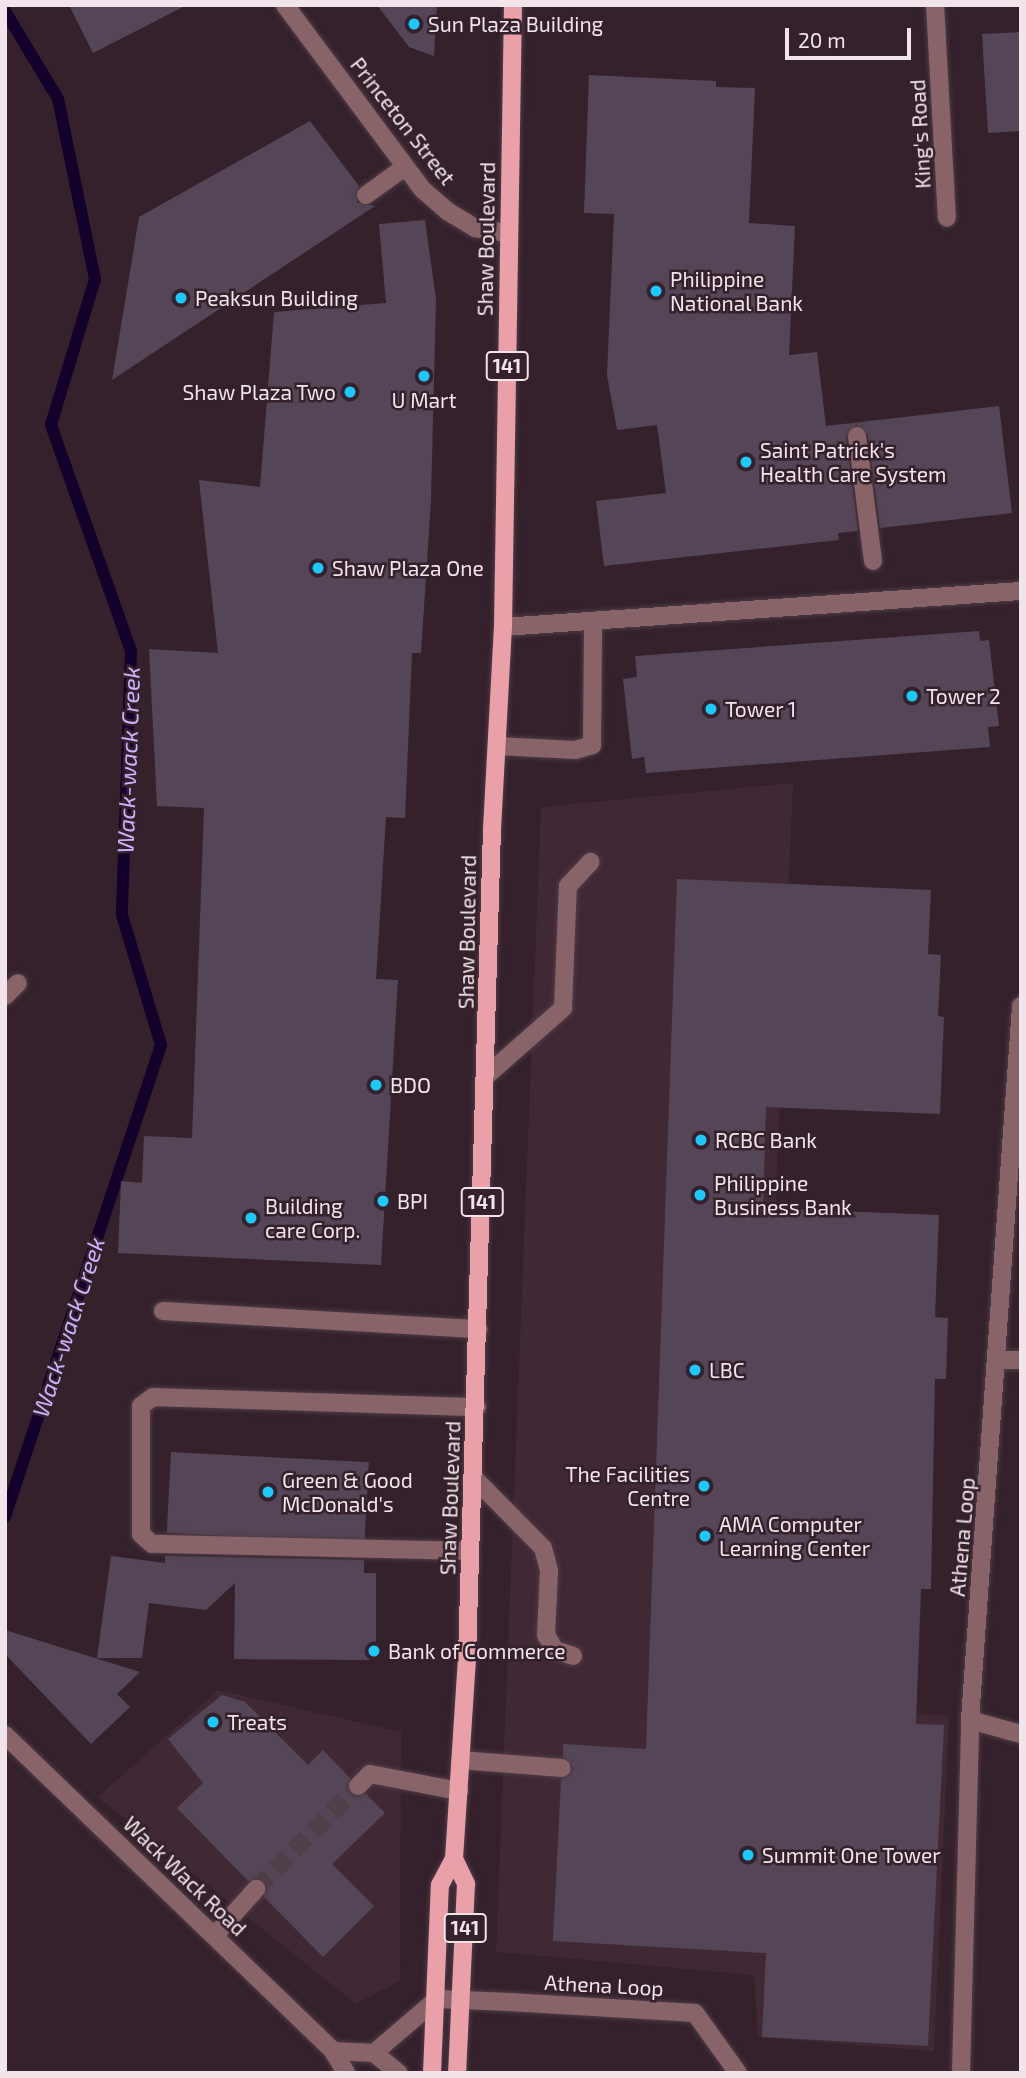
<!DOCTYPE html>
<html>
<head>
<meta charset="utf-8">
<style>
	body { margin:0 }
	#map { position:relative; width:1026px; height:2078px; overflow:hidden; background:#34212b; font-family:"Exo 2",sans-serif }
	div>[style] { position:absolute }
	.built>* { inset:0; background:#412835 }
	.stream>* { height:12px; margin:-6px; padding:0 6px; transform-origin:6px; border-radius:6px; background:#13012b }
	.building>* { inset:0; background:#554657; transform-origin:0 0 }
	.minor-tunnel>* { height:18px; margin-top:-9px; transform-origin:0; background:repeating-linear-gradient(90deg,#503e48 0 18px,transparent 0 27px) }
	.roads { filter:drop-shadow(0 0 2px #4e3c46) drop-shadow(0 0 2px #4e3c46) }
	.minor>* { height:18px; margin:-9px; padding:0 9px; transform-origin:9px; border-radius:9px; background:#886468 }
	.major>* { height:18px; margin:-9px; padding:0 9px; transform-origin:9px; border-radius:9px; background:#e9a0a9 }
	.dots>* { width:19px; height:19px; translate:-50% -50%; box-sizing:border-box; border:4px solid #34212b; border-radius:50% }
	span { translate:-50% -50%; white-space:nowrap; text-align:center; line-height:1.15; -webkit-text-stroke:5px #34212b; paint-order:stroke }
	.shield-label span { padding:2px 5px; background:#34212b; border:2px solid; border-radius:5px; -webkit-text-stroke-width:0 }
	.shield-label { font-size:19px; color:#f1e4ea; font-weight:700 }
	.poi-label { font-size:21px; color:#f1e4ea }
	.left { translate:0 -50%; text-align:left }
	.right { translate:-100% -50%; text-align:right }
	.street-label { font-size:21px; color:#f1e4ea }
	.water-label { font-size:23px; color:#cbb4ff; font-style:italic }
	.frame { position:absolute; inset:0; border:7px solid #f1e4ea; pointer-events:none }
	.scale { position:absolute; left:785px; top:28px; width:126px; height:32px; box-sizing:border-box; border:4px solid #f1e4ea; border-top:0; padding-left:9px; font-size:21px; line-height:24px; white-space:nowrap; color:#f1e4ea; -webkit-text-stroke:5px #34212b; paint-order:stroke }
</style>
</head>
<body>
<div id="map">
	<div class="built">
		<i style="clip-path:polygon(793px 783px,755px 1700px,949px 1716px,934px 2051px,758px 2037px,754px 1975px,496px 1952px,541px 807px)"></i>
		<i style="clip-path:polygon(218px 1690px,401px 1732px,400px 1981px,356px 2004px,98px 1797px)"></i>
	</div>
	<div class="stream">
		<i style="left:5px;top:11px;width:103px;rotate:58.9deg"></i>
		<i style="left:58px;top:99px;width:184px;rotate:78.4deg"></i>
		<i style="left:95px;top:279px;width:152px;rotate:106.8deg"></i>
		<i style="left:51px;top:425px;width:240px;rotate:70.5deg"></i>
		<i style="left:131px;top:651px;width:264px;rotate:92deg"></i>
		<i style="left:122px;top:915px;width:136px;rotate:73.3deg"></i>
		<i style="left:161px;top:1045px;width:497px;rotate:108.3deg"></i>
	</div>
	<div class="building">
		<i style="clip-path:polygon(69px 5px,187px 5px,93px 53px)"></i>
		<i style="clip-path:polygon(377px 5px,437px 5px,434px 56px,409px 47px)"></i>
		<i style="clip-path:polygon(1021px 32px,1021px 131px,988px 133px,982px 34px)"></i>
		<i style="clip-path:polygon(589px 75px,716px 81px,716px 87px,755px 88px,749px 223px,795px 226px,789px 355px,817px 352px,826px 426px,999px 406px,1012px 513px,880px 528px,868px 435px,856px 425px,846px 437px,858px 531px,838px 533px,839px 540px,604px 566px,596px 501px,666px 493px,657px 425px,617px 430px,607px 375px,614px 214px,584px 213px)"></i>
		<i style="clip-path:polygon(310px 121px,359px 186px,357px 202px,375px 206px,112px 380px,139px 217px)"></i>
		<i style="clip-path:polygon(425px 220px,436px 299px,431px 500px,421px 653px,412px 653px,405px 818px,386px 817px,376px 979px,398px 980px,381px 1265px,118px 1253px,121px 1181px,142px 1183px,144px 1136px,192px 1138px,204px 808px,157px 806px,149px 649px,218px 653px,199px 480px,260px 487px,274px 312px,386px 303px,379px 224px)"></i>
		<i style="clip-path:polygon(979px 631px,980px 641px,989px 640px,999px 726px,988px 727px,990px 747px,646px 773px,644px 757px,632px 759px,623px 679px,637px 677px,635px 656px)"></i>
		<i style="clip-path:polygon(677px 879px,931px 890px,928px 954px,941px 955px,938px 1016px,944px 1017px,940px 1114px,766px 1107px,763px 1208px,939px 1215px,935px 1317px,948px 1318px,946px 1379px,935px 1379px,931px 1589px,921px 1589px,916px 1724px,944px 1725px,928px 2046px,762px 2037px,766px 1953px,553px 1941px,561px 1779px,573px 1768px,563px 1757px,563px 1744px,646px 1749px)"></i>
		<i style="left:171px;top:1452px;width:198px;height:81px;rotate:3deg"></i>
		<i style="clip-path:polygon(111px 1556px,165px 1563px,165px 1556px,364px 1560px,364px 1573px,376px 1573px,376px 1660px,234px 1659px,235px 1583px,206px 1610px,149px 1603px,142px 1658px,97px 1658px)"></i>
		<i style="clip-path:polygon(5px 1630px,140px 1672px,117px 1694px,130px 1707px,91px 1744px,5px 1654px)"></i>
		<i style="clip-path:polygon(222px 1695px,245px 1702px,308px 1765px,323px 1750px,350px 1778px,350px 1794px,366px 1794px,385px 1813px,332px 1864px,374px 1906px,323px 1957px,264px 1897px,264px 1881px,248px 1881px,177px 1808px,203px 1783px,168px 1739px)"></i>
	</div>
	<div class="minor-tunnel">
		<i style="left:256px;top:1889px;width:145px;rotate:-45.3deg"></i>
	</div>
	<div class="roads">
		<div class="minor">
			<i style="left:285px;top:5px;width:229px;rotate:53.3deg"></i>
			<i style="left:422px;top:189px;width:33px;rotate:41deg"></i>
			<i style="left:447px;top:211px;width:33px;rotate:31deg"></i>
			<i style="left:475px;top:228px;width:33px;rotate:9deg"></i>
			<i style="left:935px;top:5px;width:213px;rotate:86.8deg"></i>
			<i style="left:366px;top:195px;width:48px;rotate:-35.7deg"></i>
			<i style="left:857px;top:436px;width:126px;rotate:82.7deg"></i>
			<i style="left:503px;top:627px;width:519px;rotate:-3.98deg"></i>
			<i style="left:497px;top:746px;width:78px;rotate:2.9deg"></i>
			<i style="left:575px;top:750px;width:18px;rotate:-16deg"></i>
			<i style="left:592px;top:745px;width:122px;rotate:-89.5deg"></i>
			<i style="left:5px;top:996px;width:18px;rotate:-45deg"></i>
			<i style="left:486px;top:1076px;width:103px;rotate:-41.4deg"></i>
			<i style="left:563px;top:1008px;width:122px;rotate:-87.7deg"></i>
			<i style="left:568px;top:886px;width:33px;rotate:-47deg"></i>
			<i style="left:163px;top:1311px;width:316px;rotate:3.3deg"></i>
			<i style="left:999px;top:1360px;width:22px"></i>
			<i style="left:474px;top:1478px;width:98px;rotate:45.4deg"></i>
			<i style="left:543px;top:1548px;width:24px;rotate:75deg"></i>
			<i style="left:549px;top:1571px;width:64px;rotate:92.7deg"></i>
			<i style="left:546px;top:1635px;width:17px;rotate:59deg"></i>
			<i style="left:555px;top:1650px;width:19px;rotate:18deg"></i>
			<i style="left:470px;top:1551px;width:318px;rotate:-178.7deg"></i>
			<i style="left:152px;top:1544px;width:15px;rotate:-138deg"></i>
			<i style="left:141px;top:1534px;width:128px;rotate:-90deg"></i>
			<i style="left:141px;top:1406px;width:15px;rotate:-37deg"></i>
			<i style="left:153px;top:1397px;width:324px;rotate:1.8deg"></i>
			<i style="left:970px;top:1720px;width:53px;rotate:15.4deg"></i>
			<i style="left:5px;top:1735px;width:455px;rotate:43.9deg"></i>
			<i style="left:333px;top:2051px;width:26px;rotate:59deg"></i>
			<i style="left:460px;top:1760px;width:102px;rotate:4.5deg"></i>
			<i style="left:358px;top:1786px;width:17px;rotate:-45deg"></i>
			<i style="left:370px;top:1774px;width:91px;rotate:10.8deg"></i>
			<i style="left:215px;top:1935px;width:62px;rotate:-48.3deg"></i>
			<i style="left:333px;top:2051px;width:41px;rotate:2.8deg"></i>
			<i style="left:374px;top:2053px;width:32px;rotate:39deg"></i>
			<i style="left:374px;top:2053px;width:83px;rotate:-40.6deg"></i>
			<i style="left:437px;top:1999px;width:73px;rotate:2.4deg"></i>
			<i style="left:510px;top:2002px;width:185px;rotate:3.4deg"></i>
			<i style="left:695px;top:2013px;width:74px;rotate:54.4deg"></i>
			<i style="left:961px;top:2073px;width:353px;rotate:-88.5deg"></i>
			<i style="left:970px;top:1720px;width:716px;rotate:-85.91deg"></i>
		</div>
		<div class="major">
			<i style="left:454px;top:1859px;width:28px;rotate:64deg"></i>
			<i style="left:466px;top:1884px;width:189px;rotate:92.7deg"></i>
			<i style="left:432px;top:2073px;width:188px;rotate:-87.6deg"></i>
			<i style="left:440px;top:1885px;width:30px;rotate:-62deg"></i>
			<i style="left:454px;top:1859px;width:202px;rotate:-86.3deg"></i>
			<i style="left:467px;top:1657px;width:828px;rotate:-88.27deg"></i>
			<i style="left:492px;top:829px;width:202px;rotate:-86.9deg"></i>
			<i style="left:503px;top:627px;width:622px;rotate:-89.08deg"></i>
		</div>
	</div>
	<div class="dots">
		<i style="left:414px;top:24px;background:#1cc9fc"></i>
		<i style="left:656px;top:291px;background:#1cc9fc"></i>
		<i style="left:181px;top:298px;background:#1cc9fc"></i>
		<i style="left:424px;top:376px;background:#1cc9fc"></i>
		<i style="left:350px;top:392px;background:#1cc9fc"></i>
		<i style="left:746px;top:462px;background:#1cc9fc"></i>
		<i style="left:318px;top:568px;background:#1cc9fc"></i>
		<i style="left:912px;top:696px;background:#1cc9fc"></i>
		<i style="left:711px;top:709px;background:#1cc9fc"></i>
		<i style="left:376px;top:1085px;background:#1cc9fc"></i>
		<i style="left:701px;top:1140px;background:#1cc9fc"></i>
		<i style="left:700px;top:1195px;background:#1cc9fc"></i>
		<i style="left:383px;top:1201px;background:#1cc9fc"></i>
		<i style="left:251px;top:1218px;background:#1cc9fc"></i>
		<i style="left:695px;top:1370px;background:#1cc9fc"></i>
		<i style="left:704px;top:1486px;background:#1cc9fc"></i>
		<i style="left:268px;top:1492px;background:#1cc9fc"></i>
		<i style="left:705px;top:1536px;background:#1cc9fc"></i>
		<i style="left:374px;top:1651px;background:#1cc9fc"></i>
		<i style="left:213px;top:1722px;background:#1cc9fc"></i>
		<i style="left:748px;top:1855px;background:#1cc9fc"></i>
	</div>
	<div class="shield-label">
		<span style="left:507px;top:366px">141</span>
		<span style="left:482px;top:1202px">141</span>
		<span style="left:465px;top:1928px">141</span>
	</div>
	<div class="poi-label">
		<span class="left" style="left:428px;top:24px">Sun Plaza Building</span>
		<span class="left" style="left:670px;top:291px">Philippine<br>National Bank</span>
		<span class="left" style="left:195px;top:298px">Peaksun Building</span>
		<span class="right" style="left:336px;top:392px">Shaw Plaza Two</span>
		<span style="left:424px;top:400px">U Mart</span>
		<span class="left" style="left:760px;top:462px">Saint Patrick's<br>Health Care System</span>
		<span class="left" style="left:332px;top:568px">Shaw Plaza One</span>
		<span class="left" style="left:926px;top:696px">Tower 2</span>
		<span class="left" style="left:725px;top:709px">Tower 1</span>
		<span class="left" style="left:390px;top:1085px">BDO</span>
		<span class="left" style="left:715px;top:1140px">RCBC Bank</span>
		<span class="left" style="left:714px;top:1195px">Philippine<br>Business Bank</span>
		<span class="left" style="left:397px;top:1201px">BPI</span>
		<span class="left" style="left:265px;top:1218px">Building<br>care Corp.</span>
		<span class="left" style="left:709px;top:1370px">LBC</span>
		<span class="right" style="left:690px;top:1486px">The Facilities<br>Centre</span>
		<span class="left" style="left:282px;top:1492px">Green &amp; Good<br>McDonald's</span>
		<span class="left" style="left:719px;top:1536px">AMA Computer<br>Learning Center</span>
		<span class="left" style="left:388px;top:1651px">Bank of Commerce</span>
		<span class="left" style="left:227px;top:1722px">Treats</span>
		<span class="left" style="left:762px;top:1855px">Summit One Tower</span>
	</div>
	<div class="street-label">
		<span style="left:403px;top:121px;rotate:52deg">Princeton Street</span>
		<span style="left:920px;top:134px;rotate:-93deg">King's Road</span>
		<span style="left:486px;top:239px;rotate:-89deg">Shaw Boulevard</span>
		<span style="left:467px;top:932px;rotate:-89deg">Shaw Boulevard</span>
		<span style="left:450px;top:1498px;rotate:-88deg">Shaw Boulevard</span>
		<span style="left:962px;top:1537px;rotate:-85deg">Athena Loop</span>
		<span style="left:185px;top:1876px;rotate:44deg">Wack Wack Road</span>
		<span style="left:604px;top:1985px;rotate:3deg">Athena Loop</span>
	</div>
	<div class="water-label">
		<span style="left:128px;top:760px;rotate:-88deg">Wack-wack Creek</span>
		<span style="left:68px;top:1327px;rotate:-72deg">Wack-wack Creek</span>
	</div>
	<div class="frame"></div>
	<div class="scale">20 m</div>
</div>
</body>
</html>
